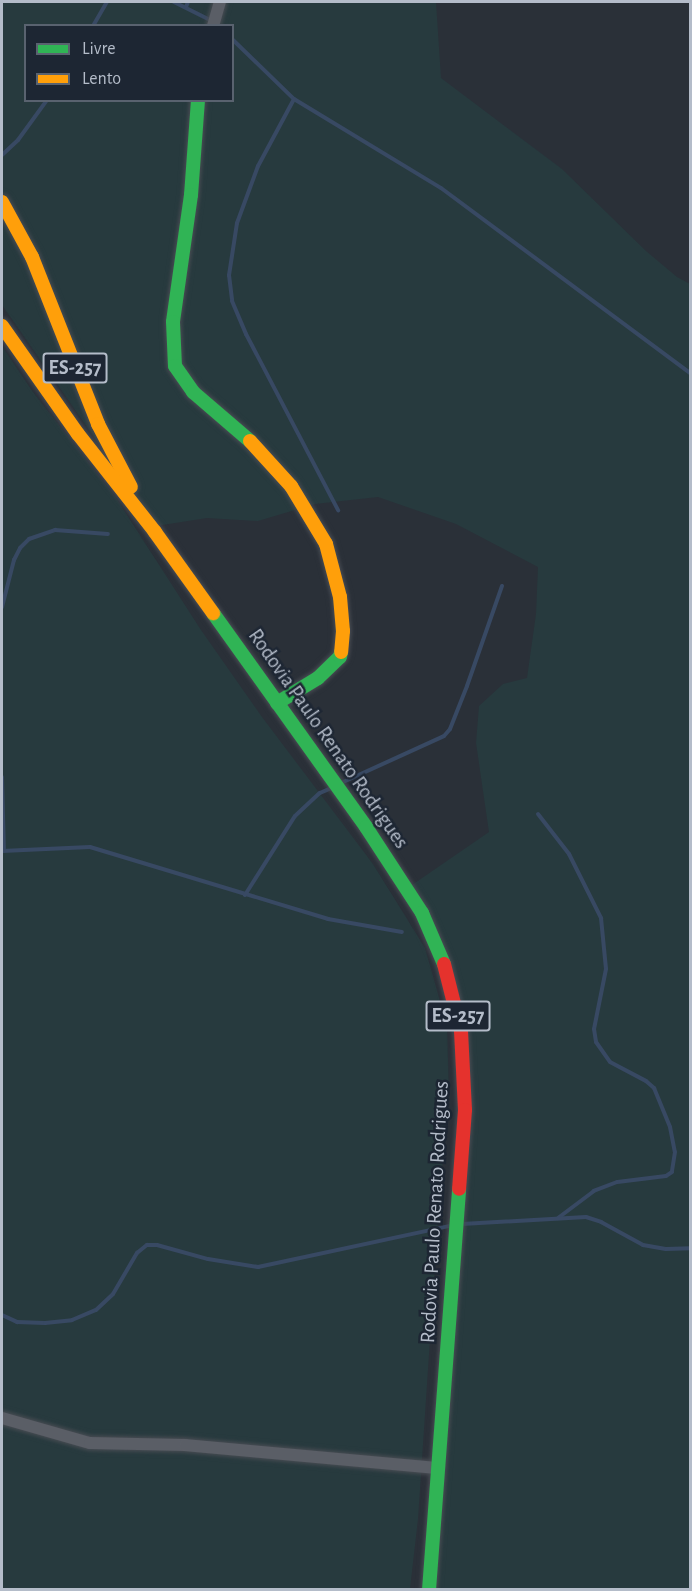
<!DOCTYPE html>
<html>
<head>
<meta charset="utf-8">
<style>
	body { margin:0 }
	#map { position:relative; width:692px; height:1591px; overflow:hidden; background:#2a3038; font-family:"Alegreya Sans",sans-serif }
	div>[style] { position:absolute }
	.green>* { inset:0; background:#273a3e }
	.stream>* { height:4px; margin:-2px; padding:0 2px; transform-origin:2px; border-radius:2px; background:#384963 }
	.roads { filter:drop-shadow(0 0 2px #484c53) drop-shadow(0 0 2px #484c53) }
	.street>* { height:12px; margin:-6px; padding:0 6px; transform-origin:6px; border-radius:6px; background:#5a5e66 }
	.fast>* { height:14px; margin:-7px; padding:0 7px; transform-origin:7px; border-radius:7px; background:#30b455 }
	.slow>* { height:14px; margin:-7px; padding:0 7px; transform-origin:7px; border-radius:7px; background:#ff9f0a }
	.jam>* { height:14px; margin:-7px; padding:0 7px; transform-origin:7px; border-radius:7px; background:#e5322d }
	span { translate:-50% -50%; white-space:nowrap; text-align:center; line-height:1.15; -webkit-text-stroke:5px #1d2633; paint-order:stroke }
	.shield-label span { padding:2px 4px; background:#1d2633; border:2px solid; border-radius:4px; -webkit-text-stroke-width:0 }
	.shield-label { font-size:20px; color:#b4bcc9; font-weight:700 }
	.street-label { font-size:21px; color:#b4bcc9 }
	.frame { position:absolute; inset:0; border:3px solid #b4bcc9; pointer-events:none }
	.legend { position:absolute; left:24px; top:24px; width:210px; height:78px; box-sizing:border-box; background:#1d2633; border:2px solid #59626f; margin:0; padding:8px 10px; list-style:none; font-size:18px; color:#b4bcc9 }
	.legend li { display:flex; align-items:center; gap:12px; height:30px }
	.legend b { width:30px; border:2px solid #59626f }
</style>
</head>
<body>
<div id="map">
	<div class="green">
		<i style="clip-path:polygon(evenodd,2px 2px,436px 2px,441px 78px,562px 169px,646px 251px,677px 277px,690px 284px,690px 1589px,429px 1589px,466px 1023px,409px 887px,489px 832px,476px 743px,479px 706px,503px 684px,527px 678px,536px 614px,538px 567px,456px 524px,378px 497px,315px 504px,258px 521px,207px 518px,156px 526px,2px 305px,2px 2px,26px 26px,232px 26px,232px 100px,26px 100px,26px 26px)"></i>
		<i style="clip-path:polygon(2px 346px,33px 392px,116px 498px,201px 630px,262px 717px,373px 864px,425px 948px,447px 1026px,449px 1092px,440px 1190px,418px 1519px,410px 1589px,2px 1589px)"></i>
	</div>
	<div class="stream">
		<i style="left:174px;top:2px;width:42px;rotate:26.6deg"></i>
		<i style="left:186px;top:7px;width:5px;rotate:-68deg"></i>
		<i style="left:93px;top:26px;width:28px;rotate:-60deg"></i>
		<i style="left:232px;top:39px;width:86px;rotate:44.1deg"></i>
		<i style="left:294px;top:99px;width:172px;rotate:31.2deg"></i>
		<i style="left:441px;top:188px;width:310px;rotate:36.6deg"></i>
		<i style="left:294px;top:99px;width:76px;rotate:118.2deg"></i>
		<i style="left:258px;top:166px;width:61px;rotate:110.2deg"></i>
		<i style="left:237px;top:223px;width:53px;rotate:98.7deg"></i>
		<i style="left:229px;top:275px;width:26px;rotate:83deg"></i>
		<i style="left:232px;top:301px;width:36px;rotate:67deg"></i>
		<i style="left:246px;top:334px;width:199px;rotate:62.4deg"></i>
		<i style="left:2px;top:155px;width:22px;rotate:-43deg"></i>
		<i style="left:18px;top:140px;width:49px;rotate:-54.1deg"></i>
		<i style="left:2px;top:607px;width:49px;rotate:-75.7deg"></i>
		<i style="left:14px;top:560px;width:13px;rotate:-63deg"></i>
		<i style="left:20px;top:548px;width:13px;rotate:-45deg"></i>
		<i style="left:29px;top:539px;width:28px;rotate:-19deg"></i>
		<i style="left:55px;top:530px;width:53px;rotate:4.3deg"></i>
		<i style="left:2px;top:777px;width:74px;rotate:88.5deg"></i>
		<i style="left:341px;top:783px;width:113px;rotate:-24.5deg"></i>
		<i style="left:444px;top:736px;width:9px;rotate:-49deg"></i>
		<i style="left:450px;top:729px;width:46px;rotate:-68.4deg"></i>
		<i style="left:467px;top:686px;width:106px;rotate:-70.7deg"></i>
		<i style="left:538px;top:814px;width:51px;rotate:52.2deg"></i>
		<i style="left:569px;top:854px;width:72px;rotate:63.4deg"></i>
		<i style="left:601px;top:918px;width:51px;rotate:84.4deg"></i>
		<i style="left:606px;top:969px;width:61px;rotate:101.3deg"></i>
		<i style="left:594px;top:1029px;width:13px;rotate:81deg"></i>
		<i style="left:596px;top:1042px;width:24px;rotate:55deg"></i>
		<i style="left:610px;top:1062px;width:41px;rotate:27.8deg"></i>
		<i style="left:646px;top:1081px;width:11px;rotate:41deg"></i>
		<i style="left:654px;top:1088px;width:42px;rotate:67.7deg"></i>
		<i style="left:670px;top:1127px;width:25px;rotate:79deg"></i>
		<i style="left:675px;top:1152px;width:20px;rotate:99deg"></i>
		<i style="left:672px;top:1172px;width:7px;rotate:146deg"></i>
		<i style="left:666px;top:1176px;width:49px;rotate:173deg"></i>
		<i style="left:617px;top:1182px;width:25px;rotate:159deg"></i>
		<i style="left:594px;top:1191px;width:45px;rotate:143.1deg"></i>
		<i style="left:2px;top:851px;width:88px;rotate:-2.6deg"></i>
		<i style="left:90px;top:847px;width:249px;rotate:16.8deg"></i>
		<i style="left:328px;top:919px;width:75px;rotate:10deg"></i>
		<i style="left:245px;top:895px;width:93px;rotate:-57.7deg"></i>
		<i style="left:295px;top:816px;width:34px;rotate:-43deg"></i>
		<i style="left:320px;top:793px;width:12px;rotate:-24deg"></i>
		<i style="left:462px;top:1224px;width:124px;rotate:-3.2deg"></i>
		<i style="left:586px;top:1217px;width:16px;rotate:18deg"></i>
		<i style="left:601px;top:1222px;width:48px;rotate:28.7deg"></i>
		<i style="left:643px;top:1245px;width:23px;rotate:10deg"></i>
		<i style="left:666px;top:1249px;width:24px;rotate:-2deg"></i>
		<i style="left:2px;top:1315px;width:17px;rotate:25deg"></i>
		<i style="left:17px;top:1322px;width:28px;rotate:2deg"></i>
		<i style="left:45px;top:1323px;width:27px;rotate:-6deg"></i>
		<i style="left:72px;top:1320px;width:26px;rotate:-23deg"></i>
		<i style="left:96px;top:1310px;width:23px;rotate:-43deg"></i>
		<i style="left:113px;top:1294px;width:48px;rotate:-59.7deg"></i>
		<i style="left:137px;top:1253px;width:13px;rotate:-39deg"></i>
		<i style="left:147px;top:1245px;width:10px"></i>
		<i style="left:157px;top:1245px;width:53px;rotate:15.4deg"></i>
		<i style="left:208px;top:1259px;width:51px;rotate:9.1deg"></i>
		<i style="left:258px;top:1267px;width:195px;rotate:-12.1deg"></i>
	</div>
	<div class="roads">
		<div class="street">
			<i style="left:213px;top:26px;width:25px;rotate:-74deg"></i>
			<i style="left:2px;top:1418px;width:91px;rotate:15.9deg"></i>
			<i style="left:90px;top:1443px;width:95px;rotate:1.2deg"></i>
			<i style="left:185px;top:1445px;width:255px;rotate:5.2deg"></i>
		</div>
		<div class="fast">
			<i style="left:198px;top:100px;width:95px;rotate:94.2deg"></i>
			<i style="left:191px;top:195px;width:128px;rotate:98.1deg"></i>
			<i style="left:173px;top:322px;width:44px;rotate:87.4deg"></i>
			<i style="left:175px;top:366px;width:32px;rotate:55deg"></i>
			<i style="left:193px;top:392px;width:75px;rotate:40.7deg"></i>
			<i style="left:213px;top:613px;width:263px;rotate:54.4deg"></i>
			<i style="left:366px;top:827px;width:103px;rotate:56.9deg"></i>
			<i style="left:422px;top:913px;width:56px;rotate:66.7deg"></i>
			<i style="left:277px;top:703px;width:48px;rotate:-31.4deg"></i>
			<i style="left:318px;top:678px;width:30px;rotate:-44deg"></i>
			<i style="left:340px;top:657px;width:5px;rotate:-79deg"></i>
			<i style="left:429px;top:1590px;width:402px;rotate:-85.7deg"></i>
		</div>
		<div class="slow">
			<i style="left:2px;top:202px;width:63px;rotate:61.4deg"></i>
			<i style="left:32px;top:257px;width:180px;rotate:68.4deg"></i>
			<i style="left:98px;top:424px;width:71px;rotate:62.4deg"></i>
			<i style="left:2px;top:326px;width:132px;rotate:54.9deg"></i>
			<i style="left:78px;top:434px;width:125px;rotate:51.8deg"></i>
			<i style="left:155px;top:532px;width:100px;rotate:54.4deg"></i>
			<i style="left:250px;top:441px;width:61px;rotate:47.7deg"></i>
			<i style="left:291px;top:486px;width:68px;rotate:58.9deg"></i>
			<i style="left:326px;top:544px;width:55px;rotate:75.2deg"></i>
			<i style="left:340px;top:597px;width:34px;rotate:85deg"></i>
			<i style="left:343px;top:631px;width:21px;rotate:95deg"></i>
		</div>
		<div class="jam">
			<i style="left:444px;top:964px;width:69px;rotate:75.8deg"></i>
			<i style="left:461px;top:1031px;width:79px;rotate:87.1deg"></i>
			<i style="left:465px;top:1110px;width:79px;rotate:94.3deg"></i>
		</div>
	</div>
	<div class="shield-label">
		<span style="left:75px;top:368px">ES-257</span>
		<span style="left:458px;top:1016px">ES-257</span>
	</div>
	<div class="street-label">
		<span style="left:328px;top:739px;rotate:55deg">Rodovia Paulo Renato Rodrigues</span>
		<span style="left:435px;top:1212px;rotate:-87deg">Rodovia Paulo Renato Rodrigues</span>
	</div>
	<div class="frame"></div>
	<ul class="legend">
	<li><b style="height:8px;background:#30b455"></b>Livre</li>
	<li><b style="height:8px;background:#ff9f0a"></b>Lento</li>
	</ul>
</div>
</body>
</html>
